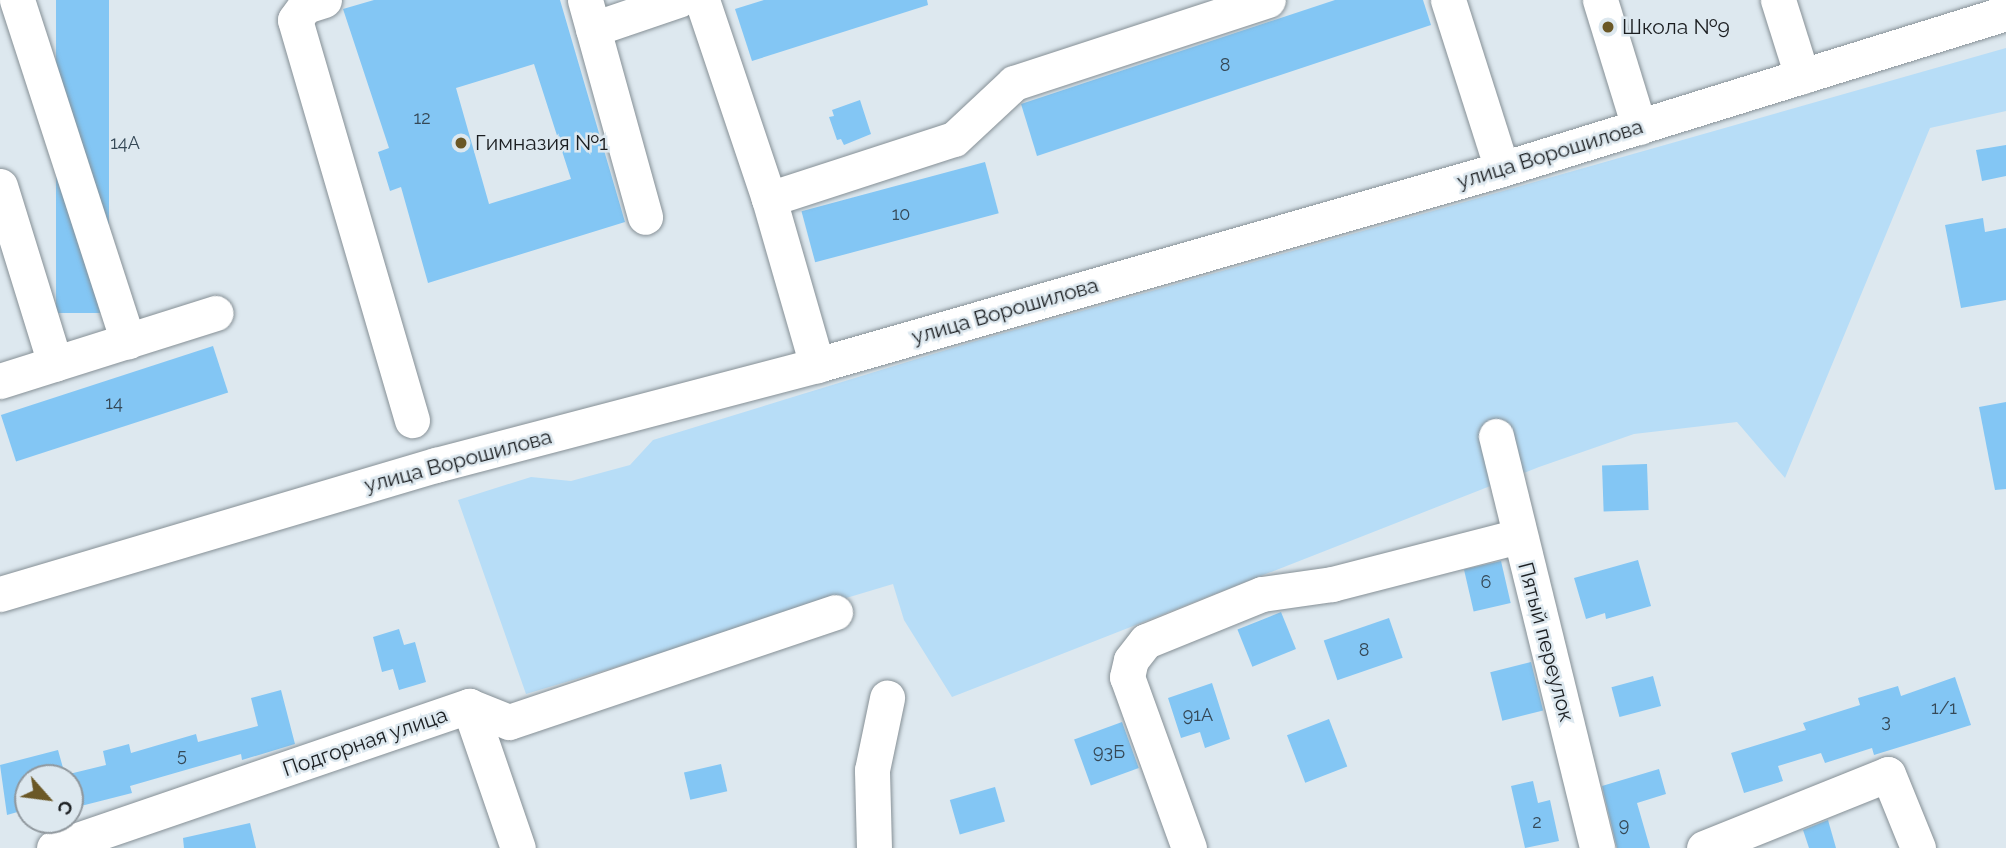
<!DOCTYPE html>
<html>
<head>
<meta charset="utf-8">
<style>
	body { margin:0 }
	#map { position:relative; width:2006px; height:848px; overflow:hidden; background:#dde8ef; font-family:Raleway,sans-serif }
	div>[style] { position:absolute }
	.green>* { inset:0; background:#b7ddf7 }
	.building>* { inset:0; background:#83c6f4; transform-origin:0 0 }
	.roads { filter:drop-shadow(0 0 2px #869096) drop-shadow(0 0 2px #869096) }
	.minor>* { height:35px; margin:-17.5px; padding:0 17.5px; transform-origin:17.5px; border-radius:17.5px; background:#fff }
	.dots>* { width:19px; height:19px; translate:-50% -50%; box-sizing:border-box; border:4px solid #dde8ef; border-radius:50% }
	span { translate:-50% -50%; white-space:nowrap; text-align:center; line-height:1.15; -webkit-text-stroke:5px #dde8ef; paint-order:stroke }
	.number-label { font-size:18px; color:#354856 }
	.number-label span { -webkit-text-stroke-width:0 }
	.poi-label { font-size:21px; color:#1b1e21 }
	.left { translate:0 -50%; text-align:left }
	.street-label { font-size:21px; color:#1b1e21 }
	.north { position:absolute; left:14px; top:764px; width:70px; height:70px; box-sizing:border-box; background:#dde8ef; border:2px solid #8f979d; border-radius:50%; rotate:118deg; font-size:19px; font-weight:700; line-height:28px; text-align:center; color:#1b1e21 }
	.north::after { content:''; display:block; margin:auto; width:24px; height:32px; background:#6b5826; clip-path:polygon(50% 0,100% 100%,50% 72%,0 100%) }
</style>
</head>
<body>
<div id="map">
	<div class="green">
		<i style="clip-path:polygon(2006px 48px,2006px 111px,1930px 128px,1785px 478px,1737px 422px,1634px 434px,1539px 467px,952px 697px,904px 620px,893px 584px,526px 694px,458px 500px,531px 477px,571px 481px,630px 465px,653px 440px,969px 343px)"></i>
	</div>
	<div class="building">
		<i style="left:56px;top:0;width:53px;height:313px"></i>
		<i style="clip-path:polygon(evenodd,374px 0,560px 0,625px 222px,428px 283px,401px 187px,390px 191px,378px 152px,389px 148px,343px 9px,374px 0,534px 64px,571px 179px,489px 204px,456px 88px,534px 64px)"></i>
		<i style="clip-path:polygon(764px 0,927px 0,928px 5px,752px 61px,735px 9px)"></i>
		<i style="clip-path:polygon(1335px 0,1423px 0,1431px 25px,1037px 156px,1021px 104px)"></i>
		<i style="clip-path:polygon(860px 100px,871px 134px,844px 145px,841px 139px,837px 140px,829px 117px,834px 116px,832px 110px)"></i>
		<i style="clip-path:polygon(2006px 145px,2006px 176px,1982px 181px,1976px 150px)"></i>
		<i style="left:985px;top:162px;width:53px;height:190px;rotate:75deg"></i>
		<i style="clip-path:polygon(1983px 218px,1985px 232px,2006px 228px,2006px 300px,1961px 308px,1945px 225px)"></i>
		<i style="left:213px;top:346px;width:49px;height:223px;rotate:72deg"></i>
		<i style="clip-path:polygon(2006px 402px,2006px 489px,1995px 490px,1979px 407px)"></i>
		<i style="left:1647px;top:464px;width:46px;height:45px;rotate:88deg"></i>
		<i style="clip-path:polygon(1638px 560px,1651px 606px,1606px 619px,1605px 613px,1586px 619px,1574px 578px)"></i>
		<i style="left:1501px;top:561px;width:43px;height:38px;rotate:77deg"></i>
		<i style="left:1281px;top:612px;width:40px;height:47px;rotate:68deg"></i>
		<i style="left:1389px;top:618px;width:42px;height:69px;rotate:71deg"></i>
		<i style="clip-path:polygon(399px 629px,404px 645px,415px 642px,426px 682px,399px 690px,393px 669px,382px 672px,373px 637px)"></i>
		<i style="left:1531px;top:662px;width:50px;height:42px;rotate:76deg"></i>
		<i style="left:1653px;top:676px;width:31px;height:43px;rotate:75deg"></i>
		<i style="clip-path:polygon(1955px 677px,1971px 725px,1874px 755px,1872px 748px,1825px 763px,1821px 753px,1778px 766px,1783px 781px,1744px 793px,1731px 753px,1806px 730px,1803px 723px,1860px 705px,1858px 698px,1898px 686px,1901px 696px)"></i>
		<i style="clip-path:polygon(1212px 683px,1230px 739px,1205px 748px,1200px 732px,1181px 738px,1168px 698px)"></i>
		<i style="clip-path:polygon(281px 690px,295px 744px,242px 760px,241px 754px,130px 786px,132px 793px,73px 808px,76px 819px,44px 830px,41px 820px,70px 820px,70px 778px,28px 778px,28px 809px,7px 815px,0 765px,58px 750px,65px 775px,106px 765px,103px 751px,129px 744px,131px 753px,196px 734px,198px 742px,258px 726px,251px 698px)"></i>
		<i style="left:1329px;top:719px;width:51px;height:45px;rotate:69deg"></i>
		<i style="left:1122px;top:722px;width:49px;height:51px;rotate:70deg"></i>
		<i style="left:721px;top:764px;width:28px;height:38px;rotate:77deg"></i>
		<i style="clip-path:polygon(1659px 769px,1666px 794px,1637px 803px,1650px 848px,1617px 848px,1602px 786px)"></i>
		<i style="clip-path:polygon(1533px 781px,1538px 803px,1550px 800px,1559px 841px,1525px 848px,1511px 786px)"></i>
		<i style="left:995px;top:787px;width:36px;height:47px;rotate:74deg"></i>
		<i style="clip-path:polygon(1828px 820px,1836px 848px,1809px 848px,1803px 830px)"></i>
		<i style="clip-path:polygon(250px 823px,256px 848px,184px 848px,183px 838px)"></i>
	</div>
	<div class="roads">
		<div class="minor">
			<i style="left:17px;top:0;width:359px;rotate:72deg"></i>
			<i style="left:324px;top:0;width:20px;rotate:162deg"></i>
			<i style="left:305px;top:6px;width:17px;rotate:126deg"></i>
			<i style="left:295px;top:20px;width:417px;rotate:73.7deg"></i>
			<i style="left:585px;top:0;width:225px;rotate:74.5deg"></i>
			<i style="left:702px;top:0;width:210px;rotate:71.4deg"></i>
			<i style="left:769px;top:199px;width:173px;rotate:73.9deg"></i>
			<i style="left:1448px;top:0;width:177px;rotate:72.3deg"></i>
			<i style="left:1600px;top:0;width:133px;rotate:72.9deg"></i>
			<i style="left:1778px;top:0;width:80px;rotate:72.5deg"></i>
			<i style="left:593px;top:29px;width:90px;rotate:-18.8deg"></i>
			<i style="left:0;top:186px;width:186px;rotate:72.8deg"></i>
			<i style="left:769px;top:199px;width:194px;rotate:-18deg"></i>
			<i style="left:954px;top:139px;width:82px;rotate:-43deg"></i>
			<i style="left:1014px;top:83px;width:267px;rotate:-18.1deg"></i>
			<i style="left:0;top:381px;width:226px;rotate:-17.5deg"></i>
			<i style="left:1496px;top:436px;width:424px;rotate:76.2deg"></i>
			<i style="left:0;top:594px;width:455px;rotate:-16.5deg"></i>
			<i style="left:436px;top:465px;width:394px;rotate:-14.7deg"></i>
			<i style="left:817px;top:365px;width:712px;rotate:-15.97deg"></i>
			<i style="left:1502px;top:169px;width:528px;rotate:-17.2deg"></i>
			<i style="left:469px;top:706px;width:150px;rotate:71deg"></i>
			<i style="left:54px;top:848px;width:439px;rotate:-18.9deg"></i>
			<i style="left:469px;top:706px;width:43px;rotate:21.8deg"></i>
			<i style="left:509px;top:722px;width:344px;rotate:-18.6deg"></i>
			<i style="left:874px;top:848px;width:78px;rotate:-91.5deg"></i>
			<i style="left:872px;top:770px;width:74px;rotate:-78.2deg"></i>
			<i style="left:1189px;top:848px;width:182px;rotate:-109.9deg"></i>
			<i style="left:1127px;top:677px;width:17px;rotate:-77deg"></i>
			<i style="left:1131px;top:660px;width:24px;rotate:-52deg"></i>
			<i style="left:1146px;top:641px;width:125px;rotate:-22.1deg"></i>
			<i style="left:1262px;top:594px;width:71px;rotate:-8.1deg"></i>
			<i style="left:1332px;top:584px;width:193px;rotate:-14.4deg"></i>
			<i style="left:1704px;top:848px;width:198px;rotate:-21.9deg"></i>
			<i style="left:1888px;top:774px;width:80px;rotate:67.9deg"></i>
		</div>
	</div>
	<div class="dots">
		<i style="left:1608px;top:27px;background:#6b5826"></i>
		<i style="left:461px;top:143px;background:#6b5826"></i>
	</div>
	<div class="number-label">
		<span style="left:1225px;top:65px">8</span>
		<span style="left:422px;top:118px">12</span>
		<span style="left:125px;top:143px">14А</span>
		<span style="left:901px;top:214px">10</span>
		<span style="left:114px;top:403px">14</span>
		<span style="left:1486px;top:582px">6</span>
		<span style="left:1364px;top:650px">8</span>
		<span style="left:1944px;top:708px">1/1</span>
		<span style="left:1198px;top:715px">91А</span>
		<span style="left:1886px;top:721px">3</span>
		<span style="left:1109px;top:752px">93Б</span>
		<span style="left:182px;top:755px">5</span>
		<span style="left:1537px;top:822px">2</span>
		<span style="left:1624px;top:825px">9</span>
	</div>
	<div class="poi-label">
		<span class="left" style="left:1622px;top:27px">Школа №9</span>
		<span class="left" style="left:475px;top:143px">Гимназия №1</span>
	</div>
	<div class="street-label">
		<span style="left:1550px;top:154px;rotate:-17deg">улица Ворошилова</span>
		<span style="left:1005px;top:311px;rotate:-16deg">улица Ворошилова</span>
		<span style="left:458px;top:461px;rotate:-15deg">улица Ворошилова</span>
		<span style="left:1546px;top:642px;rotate:75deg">Пятый переулок</span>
		<span style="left:365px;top:742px;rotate:-19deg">Подгорная улица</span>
	</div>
	<div class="north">С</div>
</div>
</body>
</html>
